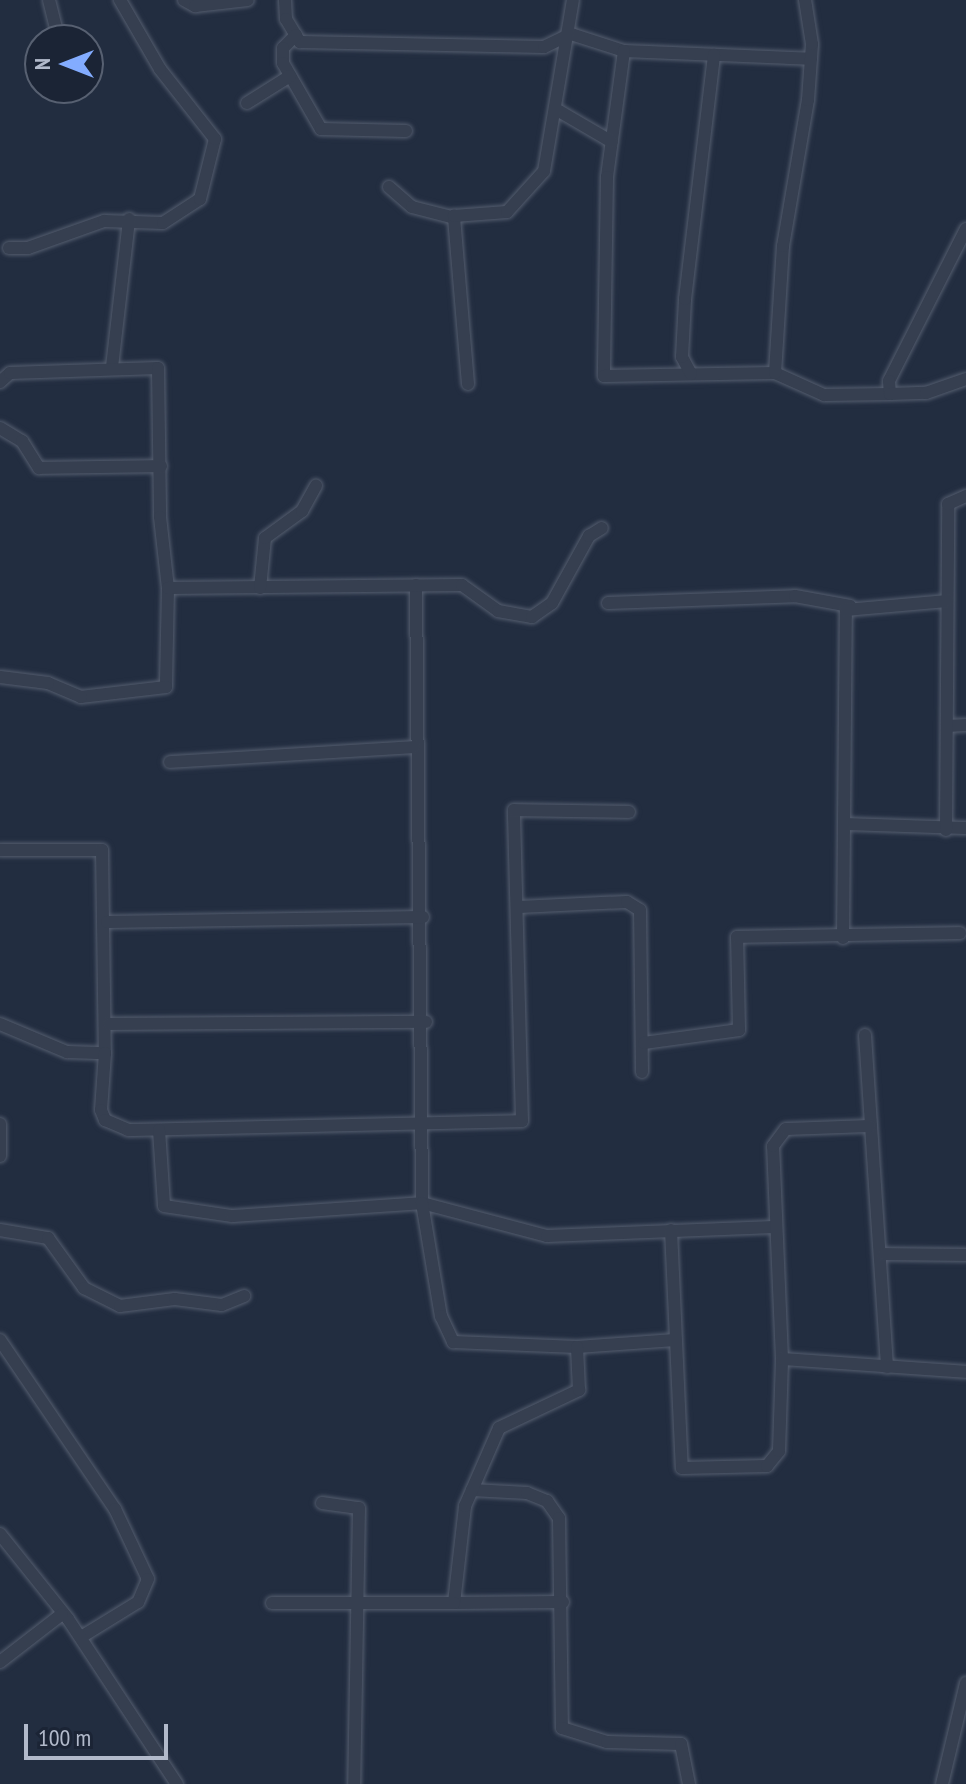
<!DOCTYPE html>
<html>
<head>
<meta charset="utf-8">
<style>
	body { margin:0 }
	#map { position:relative; width:966px; height:1784px; overflow:hidden; background:#222d40; font-family:"PT Sans Narrow",sans-serif }
	div>[style] { position:absolute }
	.roads { filter:drop-shadow(0 0 2px #545d6e) drop-shadow(0 0 2px #545d6e) }
	.street>* { height:12px; margin:-6px; padding:0 6px; transform-origin:6px; border-radius:6px; background:#363f50 }
	span { translate:-50% -50%; white-space:nowrap; text-align:center; line-height:1.15; -webkit-text-stroke:8px #1b2435; paint-order:stroke }
	.north { position:absolute; left:24px; top:24px; width:80px; height:80px; box-sizing:border-box; background:#1b2435; border:2px solid #576071; border-radius:50%; rotate:270deg; font-size:22px; font-weight:700; line-height:32px; text-align:center; color:#b2bacb }
	.north::after { content:''; display:block; margin:auto; width:28px; height:36px; background:#83acff; clip-path:polygon(50% 0,100% 100%,50% 72%,0 100%) }
	.scale { position:absolute; left:24px; top:1724px; width:144px; height:36px; box-sizing:border-box; border:4px solid #b2bacb; border-top:0; padding-left:10px; font-size:24px; line-height:28px; white-space:nowrap; color:#b2bacb; -webkit-text-stroke:6px #1b2435; paint-order:stroke }
</style>
</head>
<body>
<div id="map">
	<div class="roads">
		<div class="street">
			<i style="left:49px;top:0;width:41px;rotate:76deg"></i>
			<i style="left:184px;top:0;width:13px;rotate:29deg"></i>
			<i style="left:195px;top:6px;width:53px;rotate:-6.5deg"></i>
			<i style="left:285px;top:0;width:19px;rotate:87deg"></i>
			<i style="left:286px;top:19px;width:27px;rotate:59deg"></i>
			<i style="left:300px;top:42px;width:244px;rotate:1.2deg"></i>
			<i style="left:544px;top:47px;width:30px;rotate:-26deg"></i>
			<i style="left:571px;top:34px;width:56px;rotate:17.8deg"></i>
			<i style="left:624px;top:51px;width:187px;rotate:2.4deg"></i>
			<i style="left:296px;top:35px;width:18px;rotate:135deg"></i>
			<i style="left:283px;top:48px;width:15px;rotate:90deg"></i>
			<i style="left:283px;top:63px;width:76px;rotate:60.1deg"></i>
			<i style="left:321px;top:129px;width:85px;rotate:1.3deg"></i>
			<i style="left:624px;top:51px;width:127px;rotate:97.7deg"></i>
			<i style="left:607px;top:177px;width:199px;rotate:90.9deg"></i>
			<i style="left:604px;top:376px;width:171px;rotate:-1deg"></i>
			<i style="left:775px;top:373px;width:54px;rotate:24.2deg"></i>
			<i style="left:824px;top:395px;width:66px;rotate:-0.9deg"></i>
			<i style="left:247px;top:103px;width:51px;rotate:-32.1deg"></i>
			<i style="left:559px;top:111px;width:61px;rotate:30.3deg"></i>
			<i style="left:389px;top:187px;width:30px;rotate:41deg"></i>
			<i style="left:412px;top:207px;width:44px;rotate:14.3deg"></i>
			<i style="left:966px;top:229px;width:170px;rotate:116.9deg"></i>
			<i style="left:889px;top:381px;width:13px;rotate:86deg"></i>
			<i style="left:890px;top:394px;width:36px;rotate:-2deg"></i>
			<i style="left:926px;top:393px;width:42px;rotate:-19.3deg"></i>
			<i style="left:9px;top:248px;width:19px"></i>
			<i style="left:28px;top:248px;width:81px;rotate:-19.6deg"></i>
			<i style="left:104px;top:221px;width:59px;rotate:1.9deg"></i>
			<i style="left:163px;top:223px;width:44px;rotate:-33deg"></i>
			<i style="left:200px;top:199px;width:62px;rotate:-76deg"></i>
			<i style="left:215px;top:139px;width:89px;rotate:-128.2deg"></i>
			<i style="left:160px;top:69px;width:80px;rotate:-120.1deg"></i>
			<i style="left:112px;top:367px;width:149px;rotate:-83.4deg"></i>
			<i style="left:775px;top:373px;width:127px;rotate:-86.4deg"></i>
			<i style="left:783px;top:246px;width:148px;rotate:-80.3deg"></i>
			<i style="left:808px;top:100px;width:56px;rotate:-85.9deg"></i>
			<i style="left:812px;top:44px;width:45px;rotate:-99deg"></i>
			<i style="left:691px;top:374px;width:19px;rotate:-118deg"></i>
			<i style="left:682px;top:357px;width:58px;rotate:-87deg"></i>
			<i style="left:685px;top:299px;width:246px;rotate:-83.2deg"></i>
			<i style="left:0;top:382px;width:13px;rotate:-42deg"></i>
			<i style="left:10px;top:373px;width:148px;rotate:-1.9deg"></i>
			<i style="left:158px;top:368px;width:149px;rotate:89.2deg"></i>
			<i style="left:160px;top:517px;width:71px;rotate:83.6deg"></i>
			<i style="left:168px;top:588px;width:99px;rotate:91.2deg"></i>
			<i style="left:166px;top:687px;width:86px;rotate:173.3deg"></i>
			<i style="left:81px;top:697px;width:36px;rotate:-157deg"></i>
			<i style="left:48px;top:683px;width:48px;rotate:-172.9deg"></i>
			<i style="left:468px;top:384px;width:169px;rotate:-94.8deg"></i>
			<i style="left:454px;top:216px;width:53px;rotate:-4.3deg"></i>
			<i style="left:507px;top:212px;width:55px;rotate:-47.9deg"></i>
			<i style="left:544px;top:171px;width:173px;rotate:-80.4deg"></i>
			<i style="left:0;top:428px;width:26px;rotate:31deg"></i>
			<i style="left:22px;top:441px;width:32px;rotate:58deg"></i>
			<i style="left:39px;top:468px;width:122px;rotate:-0.9deg"></i>
			<i style="left:416px;top:585px;width:618px;rotate:89.44deg"></i>
			<i style="left:422px;top:1203px;width:129px;rotate:14.8deg"></i>
			<i style="left:547px;top:1236px;width:227px;rotate:-2.3deg"></i>
			<i style="left:168px;top:588px;width:294px;rotate:-0.6deg"></i>
			<i style="left:462px;top:585px;width:44px;rotate:35.8deg"></i>
			<i style="left:498px;top:611px;width:35px;rotate:10deg"></i>
			<i style="left:532px;top:617px;width:24px;rotate:-35deg"></i>
			<i style="left:552px;top:603px;width:77px;rotate:-61.1deg"></i>
			<i style="left:589px;top:536px;width:15px;rotate:-32deg"></i>
			<i style="left:260px;top:588px;width:50px;rotate:-84.3deg"></i>
			<i style="left:265px;top:538px;width:46px;rotate:-36.1deg"></i>
			<i style="left:302px;top:511px;width:29px;rotate:-61deg"></i>
			<i style="left:608px;top:603px;width:187px;rotate:-2.1deg"></i>
			<i style="left:795px;top:596px;width:56px;rotate:10.3deg"></i>
			<i style="left:947px;top:726px;width:19px;rotate:-3deg"></i>
			<i style="left:170px;top:762px;width:244px;rotate:-3.5deg"></i>
			<i style="left:844px;top:824px;width:122px;rotate:1.9deg"></i>
			<i style="left:946px;top:830px;width:326px;rotate:-89.6deg"></i>
			<i style="left:948px;top:504px;width:20px;rotate:-24deg"></i>
			<i style="left:0;top:850px;width:102px"></i>
			<i style="left:102px;top:850px;width:203px;rotate:89.2deg"></i>
			<i style="left:519px;top:907px;width:108px;rotate:-2.7deg"></i>
			<i style="left:627px;top:902px;width:15px;rotate:32deg"></i>
			<i style="left:640px;top:910px;width:162px;rotate:89.3deg"></i>
			<i style="left:107px;top:922px;width:316px;rotate:-0.9deg"></i>
			<i style="left:843px;top:938px;width:328px;rotate:-89.5deg"></i>
			<i style="left:846px;top:610px;width:101px;rotate:-5.1deg"></i>
			<i style="left:0;top:1024px;width:73px;rotate:22.7deg"></i>
			<i style="left:67px;top:1052px;width:38px;rotate:2deg"></i>
			<i style="left:105px;top:1053px;width:57px;rotate:94deg"></i>
			<i style="left:101px;top:1110px;width:11px;rotate:68deg"></i>
			<i style="left:105px;top:1120px;width:25px;rotate:23deg"></i>
			<i style="left:128px;top:1130px;width:394px;rotate:-1.3deg"></i>
			<i style="left:522px;top:1121px;width:311px;rotate:-91.5deg"></i>
			<i style="left:514px;top:810px;width:115px;rotate:1deg"></i>
			<i style="left:109px;top:1024px;width:317px;rotate:-0.4deg"></i>
			<i style="left:865px;top:1035px;width:333px;rotate:86.2deg"></i>
			<i style="left:644px;top:1043px;width:96px;rotate:-7.8deg"></i>
			<i style="left:739px;top:1030px;width:93px;rotate:-91.2deg"></i>
			<i style="left:737px;top:937px;width:223px;rotate:-1deg"></i>
			<i style="left:0;top:1124px;width:32px;rotate:90deg"></i>
			<i style="left:159px;top:1130px;width:76px;rotate:86.2deg"></i>
			<i style="left:164px;top:1206px;width:69px;rotate:8.4deg"></i>
			<i style="left:232px;top:1216px;width:190px;rotate:-3.9deg"></i>
			<i style="left:422px;top:1203px;width:115px;rotate:80.5deg"></i>
			<i style="left:441px;top:1316px;width:29px;rotate:65deg"></i>
			<i style="left:453px;top:1342px;width:124px;rotate:2.3deg"></i>
			<i style="left:577px;top:1347px;width:98px;rotate:-4.1deg"></i>
			<i style="left:0;top:1230px;width:49px;rotate:9.5deg"></i>
			<i style="left:48px;top:1238px;width:62px;rotate:54.2deg"></i>
			<i style="left:84px;top:1288px;width:40px;rotate:26.6deg"></i>
			<i style="left:120px;top:1306px;width:55px;rotate:-7.3deg"></i>
			<i style="left:175px;top:1299px;width:47px;rotate:7.3deg"></i>
			<i style="left:222px;top:1305px;width:24px;rotate:-22deg"></i>
			<i style="left:671px;top:1230px;width:238px;rotate:87.4deg"></i>
			<i style="left:682px;top:1468px;width:85px;rotate:-1.3deg"></i>
			<i style="left:767px;top:1466px;width:19px;rotate:-51deg"></i>
			<i style="left:779px;top:1451px;width:92px;rotate:-88.1deg"></i>
			<i style="left:782px;top:1359px;width:213px;rotate:-92.4deg"></i>
			<i style="left:773px;top:1146px;width:21px;rotate:-53deg"></i>
			<i style="left:786px;top:1129px;width:84px;rotate:-2deg"></i>
			<i style="left:884px;top:1254px;width:82px;rotate:0.7deg"></i>
			<i style="left:0;top:1340px;width:204px;rotate:55.8deg"></i>
			<i style="left:115px;top:1509px;width:77px;rotate:64.8deg"></i>
			<i style="left:148px;top:1579px;width:25px;rotate:113deg"></i>
			<i style="left:138px;top:1602px;width:67px;rotate:148.4deg"></i>
			<i style="left:782px;top:1359px;width:184px;rotate:4deg"></i>
			<i style="left:472px;top:1490px;width:55px;rotate:3.1deg"></i>
			<i style="left:527px;top:1493px;width:22px;rotate:22deg"></i>
			<i style="left:547px;top:1501px;width:21px;rotate:55deg"></i>
			<i style="left:559px;top:1518px;width:210px;rotate:89.2deg"></i>
			<i style="left:562px;top:1728px;width:47px;rotate:17.3deg"></i>
			<i style="left:607px;top:1742px;width:74px;rotate:1.5deg"></i>
			<i style="left:681px;top:1744px;width:41px;rotate:78.7deg"></i>
			<i style="left:322px;top:1503px;width:37px;rotate:8deg"></i>
			<i style="left:359px;top:1508px;width:276px;rotate:91deg"></i>
			<i style="left:0;top:1534px;width:109px;rotate:51.3deg"></i>
			<i style="left:68px;top:1619px;width:198px;rotate:56.6deg"></i>
			<i style="left:563px;top:1602px;width:109px;rotate:179.5deg"></i>
			<i style="left:454px;top:1603px;width:98px;rotate:-83.5deg"></i>
			<i style="left:465px;top:1506px;width:85px;rotate:-66.4deg"></i>
			<i style="left:499px;top:1428px;width:89px;rotate:-25.4deg"></i>
			<i style="left:579px;top:1390px;width:43px;rotate:-92.7deg"></i>
			<i style="left:272px;top:1603px;width:182px"></i>
			<i style="left:0;top:1662px;width:78px;rotate:-37.7deg"></i>
			<i style="left:942px;top:1784px;width:104px;rotate:-76.6deg"></i>
		</div>
	</div>
	<div class="north">N</div>
	<div class="scale">100 m</div>
</div>
</body>
</html>
